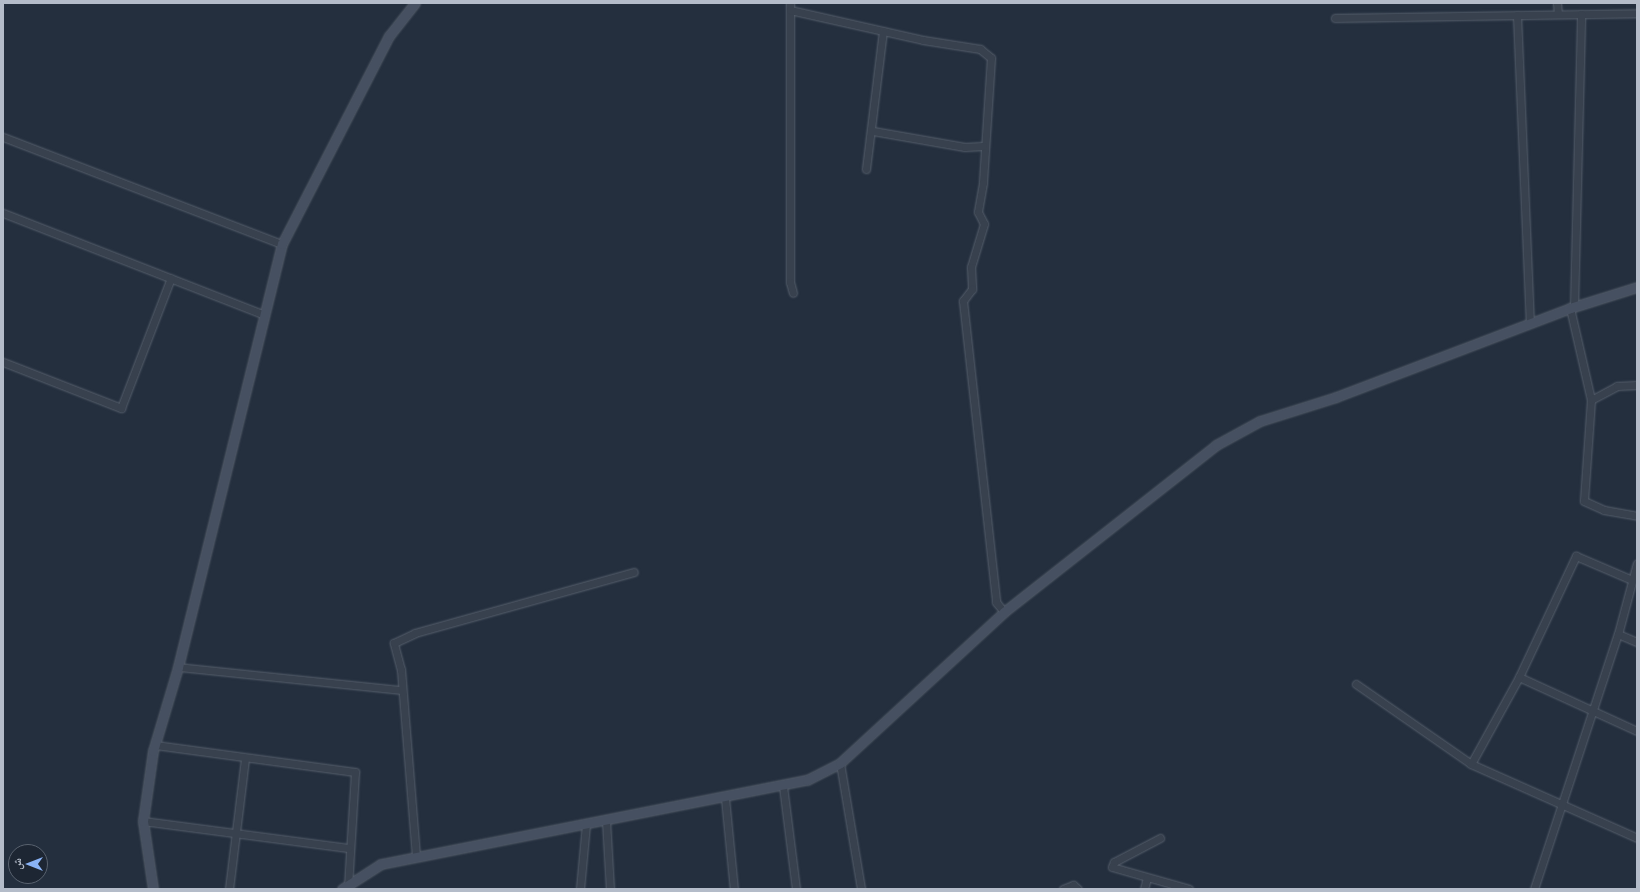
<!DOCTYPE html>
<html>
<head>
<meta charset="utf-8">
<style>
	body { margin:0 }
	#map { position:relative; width:1640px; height:892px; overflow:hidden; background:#242f3e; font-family:Quicksand,"Noto Naskh Arabic",sans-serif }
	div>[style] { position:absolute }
	.roads { filter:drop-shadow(0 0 1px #565f6c) drop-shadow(0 0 1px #565f6c) }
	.street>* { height:7px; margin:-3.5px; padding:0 3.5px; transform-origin:3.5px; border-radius:3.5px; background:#38414e }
	.secondary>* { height:9px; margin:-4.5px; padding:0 4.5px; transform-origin:4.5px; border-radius:4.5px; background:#465061 }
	span { translate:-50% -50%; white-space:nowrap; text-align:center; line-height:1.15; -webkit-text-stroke:3.5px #1d2633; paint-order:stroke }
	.frame { position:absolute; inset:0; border:4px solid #b4bcc9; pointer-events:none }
	.north { position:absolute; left:8px; top:844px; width:40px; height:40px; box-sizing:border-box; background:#1d2633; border:1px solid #59626f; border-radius:50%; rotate:270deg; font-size:11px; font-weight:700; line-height:16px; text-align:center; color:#b4bcc9 }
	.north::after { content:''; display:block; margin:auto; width:14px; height:18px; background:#8ab4f8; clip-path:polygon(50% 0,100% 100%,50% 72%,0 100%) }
</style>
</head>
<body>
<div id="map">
	<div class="roads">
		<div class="street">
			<i style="left:790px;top:3px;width:279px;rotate:90deg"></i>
			<i style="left:790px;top:282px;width:11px;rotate:75deg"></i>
			<i style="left:1557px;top:3px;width:11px;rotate:85deg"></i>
			<i style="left:790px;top:10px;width:136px;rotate:12.7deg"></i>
			<i style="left:923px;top:40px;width:58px;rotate:9deg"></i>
			<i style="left:980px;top:49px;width:14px;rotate:39deg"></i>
			<i style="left:991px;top:58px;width:125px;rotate:93.7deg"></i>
			<i style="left:983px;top:183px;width:29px;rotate:100deg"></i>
			<i style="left:978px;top:212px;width:13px;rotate:63deg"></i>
			<i style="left:984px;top:224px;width:45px;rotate:106.8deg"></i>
			<i style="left:971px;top:267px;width:22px;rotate:87deg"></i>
			<i style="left:972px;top:289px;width:15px;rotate:127deg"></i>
			<i style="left:963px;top:301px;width:303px;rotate:83.7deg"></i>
			<i style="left:996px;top:602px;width:13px;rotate:51deg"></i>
			<i style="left:1517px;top:15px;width:308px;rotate:87.6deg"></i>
			<i style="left:1335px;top:18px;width:302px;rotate:-0.9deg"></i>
			<i style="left:873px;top:131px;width:93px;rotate:9.9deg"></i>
			<i style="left:965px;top:147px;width:18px;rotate:-3deg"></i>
			<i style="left:3px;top:137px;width:299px;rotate:21deg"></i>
			<i style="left:866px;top:169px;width:139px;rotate:-83deg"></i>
			<i style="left:3px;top:213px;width:281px;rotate:21.3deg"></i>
			<i style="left:1574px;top:307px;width:293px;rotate:-88.6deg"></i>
			<i style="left:1570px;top:308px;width:94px;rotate:77.1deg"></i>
			<i style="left:1591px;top:400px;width:101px;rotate:94deg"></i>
			<i style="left:1584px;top:501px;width:22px;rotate:24deg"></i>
			<i style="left:1604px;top:510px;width:34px;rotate:10deg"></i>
			<i style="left:3px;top:362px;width:127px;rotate:21.3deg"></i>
			<i style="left:121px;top:408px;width:139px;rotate:-69deg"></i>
			<i style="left:1591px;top:400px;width:30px;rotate:-28deg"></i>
			<i style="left:1617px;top:386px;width:20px;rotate:-3deg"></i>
			<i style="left:1618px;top:634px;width:21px;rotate:23deg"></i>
			<i style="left:178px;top:667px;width:224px;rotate:5.9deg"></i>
			<i style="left:1519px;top:677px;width:130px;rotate:24.6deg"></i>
			<i style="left:1356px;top:684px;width:140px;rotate:34.8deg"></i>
			<i style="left:1471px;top:764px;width:182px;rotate:24deg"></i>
			<i style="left:155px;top:745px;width:202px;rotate:7.7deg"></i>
			<i style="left:355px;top:772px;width:113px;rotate:93.5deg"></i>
			<i style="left:840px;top:763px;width:128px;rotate:80.5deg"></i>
			<i style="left:1471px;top:764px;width:99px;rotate:-61.1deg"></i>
			<i style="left:1519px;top:677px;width:134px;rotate:-64.8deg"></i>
			<i style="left:1576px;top:556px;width:61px;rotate:23.2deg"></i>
			<i style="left:783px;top:786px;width:104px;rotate:82.8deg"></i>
			<i style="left:725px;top:798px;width:91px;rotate:84.4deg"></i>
			<i style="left:606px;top:820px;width:69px;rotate:86.7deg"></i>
			<i style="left:143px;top:821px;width:207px;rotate:7.5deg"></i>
			<i style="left:1160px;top:838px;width:52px;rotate:152.4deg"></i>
			<i style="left:1114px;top:862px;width:5px;rotate:112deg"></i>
			<i style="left:1112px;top:867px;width:80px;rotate:15.9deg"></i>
			<i style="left:416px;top:856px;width:187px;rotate:-94.6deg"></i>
			<i style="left:401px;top:670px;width:28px;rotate:-105deg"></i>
			<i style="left:394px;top:643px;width:23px;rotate:-25deg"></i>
			<i style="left:415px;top:633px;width:227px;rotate:-15.6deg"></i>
			<i style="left:229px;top:889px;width:132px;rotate:-83deg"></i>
			<i style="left:580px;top:889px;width:65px;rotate:-84.7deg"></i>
			<i style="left:1063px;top:889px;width:11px;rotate:-22deg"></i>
			<i style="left:1073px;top:885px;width:6px;rotate:39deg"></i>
			<i style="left:1144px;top:889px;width:11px;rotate:-75deg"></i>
			<i style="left:1534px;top:889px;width:268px;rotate:-71.8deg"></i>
			<i style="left:1618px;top:634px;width:73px;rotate:-75deg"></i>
		</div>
		<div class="secondary">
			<i style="left:153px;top:889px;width:69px;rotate:-98.4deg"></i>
			<i style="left:143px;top:821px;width:71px;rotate:-81.9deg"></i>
			<i style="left:153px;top:751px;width:88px;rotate:-73.4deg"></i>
			<i style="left:178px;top:667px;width:436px;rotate:-76.2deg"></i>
			<i style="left:282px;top:244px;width:234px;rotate:-62.8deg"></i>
			<i style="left:389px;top:36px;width:42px;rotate:-51.8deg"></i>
			<i style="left:342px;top:889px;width:46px;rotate:-32.7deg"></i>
			<i style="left:381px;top:864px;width:434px;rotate:-11.2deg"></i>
			<i style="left:807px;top:780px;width:37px;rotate:-27deg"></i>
			<i style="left:840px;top:763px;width:223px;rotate:-42.6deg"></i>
			<i style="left:1004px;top:612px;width:270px;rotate:-38.2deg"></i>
			<i style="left:1216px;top:445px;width:50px;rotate:-28.6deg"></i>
			<i style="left:1260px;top:421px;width:80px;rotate:-17.5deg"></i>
			<i style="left:1336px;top:397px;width:250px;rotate:-20.8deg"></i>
			<i style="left:1570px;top:308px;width:70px;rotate:-17.4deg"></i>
		</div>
	</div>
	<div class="frame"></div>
	<div class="north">ش</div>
</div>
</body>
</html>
